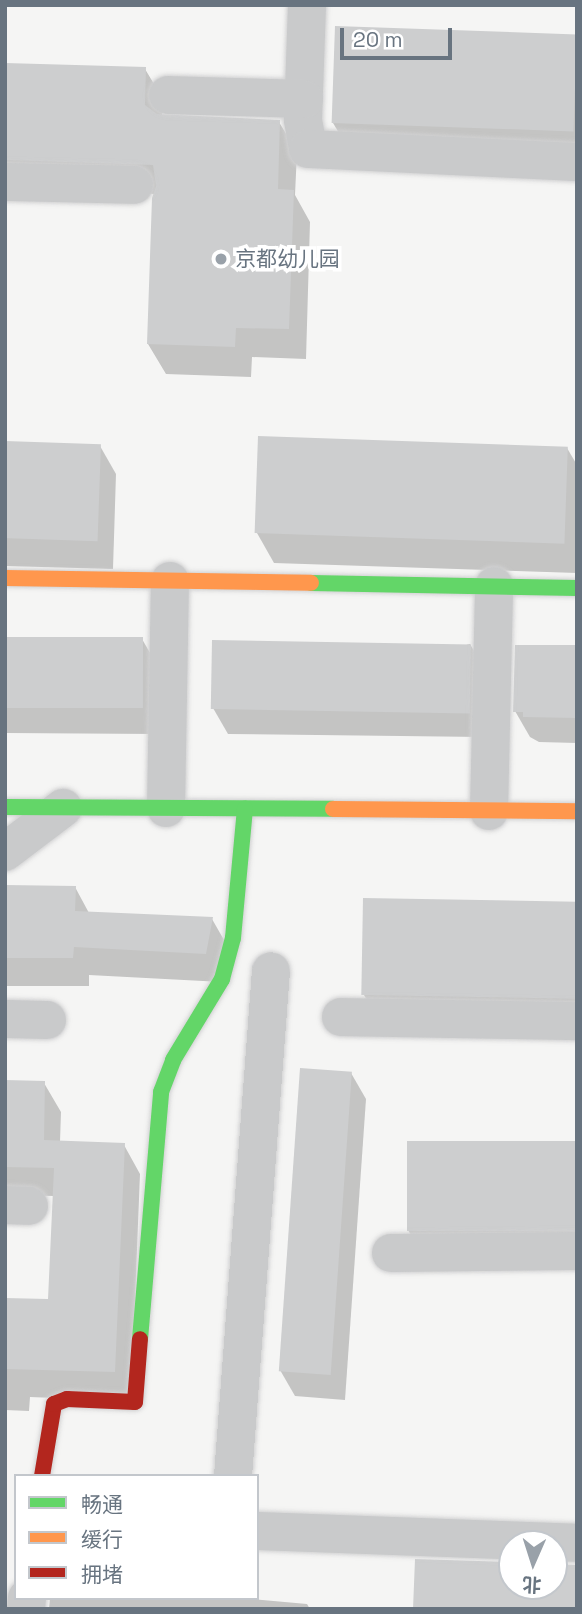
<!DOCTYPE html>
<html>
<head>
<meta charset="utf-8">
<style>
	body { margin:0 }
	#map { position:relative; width:582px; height:1614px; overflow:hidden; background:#f5f5f4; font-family:"Space Grotesk","Noto Sans SC",sans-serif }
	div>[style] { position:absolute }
	.shadow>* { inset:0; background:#0003 }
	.building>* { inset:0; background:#cdcecf; transform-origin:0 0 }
	.roads { filter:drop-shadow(0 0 2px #d1d1d2) drop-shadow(0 0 2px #d1d1d2) }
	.street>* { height:38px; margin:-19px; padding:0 19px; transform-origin:19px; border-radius:19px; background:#c9cacb }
	.fast>* { height:16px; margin:-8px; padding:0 8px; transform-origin:8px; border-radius:8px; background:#63d668 }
	.slow>* { height:16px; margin:-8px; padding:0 8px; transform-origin:8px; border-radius:8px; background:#ff974d }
	.jam>* { height:16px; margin:-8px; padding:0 8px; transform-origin:8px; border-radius:8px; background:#b3261e }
	.dots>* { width:19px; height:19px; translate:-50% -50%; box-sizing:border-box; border:4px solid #fff; border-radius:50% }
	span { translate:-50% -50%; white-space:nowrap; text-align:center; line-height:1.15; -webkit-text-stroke:7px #fff; paint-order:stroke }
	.poi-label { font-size:21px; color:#687480 }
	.left { translate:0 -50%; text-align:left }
	.frame { position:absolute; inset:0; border:7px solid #687480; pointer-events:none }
	.legend { position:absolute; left:14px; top:1474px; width:245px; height:126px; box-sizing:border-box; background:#fff; border:2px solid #c3c7cc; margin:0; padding:9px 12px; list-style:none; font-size:21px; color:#687480 }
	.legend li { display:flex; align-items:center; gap:14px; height:35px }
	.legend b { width:35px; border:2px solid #c3c7cc }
	.north { position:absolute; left:498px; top:1530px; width:70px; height:70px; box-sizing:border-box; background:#fff; border:2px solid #c3c7cc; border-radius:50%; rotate:183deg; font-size:19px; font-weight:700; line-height:28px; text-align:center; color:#687480 }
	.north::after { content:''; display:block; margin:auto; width:24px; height:32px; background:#99a1a9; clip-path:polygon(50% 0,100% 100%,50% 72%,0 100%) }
	.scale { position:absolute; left:340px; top:28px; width:112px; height:32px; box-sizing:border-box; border:4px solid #687480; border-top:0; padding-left:9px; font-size:21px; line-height:24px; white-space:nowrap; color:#687480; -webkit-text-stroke:5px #fff; paint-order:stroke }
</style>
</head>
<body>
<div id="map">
	<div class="shadow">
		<i style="clip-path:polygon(577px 35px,577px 160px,351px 153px,333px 123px)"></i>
		<i style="clip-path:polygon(5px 64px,145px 69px,163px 99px,162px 116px,279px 122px,297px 152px,295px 195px,310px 222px,306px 359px,252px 357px,251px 377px,166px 374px,148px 344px,155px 194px,5px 189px)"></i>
		<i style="clip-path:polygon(5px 443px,100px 446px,116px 474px,113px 569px,5px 566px)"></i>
		<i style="clip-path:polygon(567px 448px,577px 465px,577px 573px,274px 563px,257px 533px)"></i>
		<i style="clip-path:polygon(5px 638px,142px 639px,157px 665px,157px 734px,5px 733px)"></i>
		<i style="clip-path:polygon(470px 644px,485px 670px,483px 737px,228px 734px,213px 708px)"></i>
		<i style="clip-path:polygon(577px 647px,577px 743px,539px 742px,530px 737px,515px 711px)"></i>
		<i style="clip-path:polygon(5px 887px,75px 887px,89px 913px,212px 919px,228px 947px,222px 982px,89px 975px,89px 986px,5px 986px)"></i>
		<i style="clip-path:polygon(577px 902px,577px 1028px,381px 1024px,364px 995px)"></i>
		<i style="clip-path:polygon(351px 1073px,366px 1099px,345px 1400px,295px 1396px,280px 1370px)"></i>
		<i style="clip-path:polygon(5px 1082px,44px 1083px,61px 1112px,60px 1142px,124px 1145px,140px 1174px,131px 1401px,30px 1397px,29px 1411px,5px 1410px,5px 1299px,50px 1301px,54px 1196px,5px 1195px)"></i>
		<i style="clip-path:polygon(577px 1143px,577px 1259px,426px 1261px,408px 1230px)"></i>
		<i style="clip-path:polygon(50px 1598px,240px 1598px,307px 1604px,310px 1609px,49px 1609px)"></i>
	</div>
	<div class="building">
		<i style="left:335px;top:26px;width:242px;height:97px;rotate:2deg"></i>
		<i style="clip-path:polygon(5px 63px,146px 67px,145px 105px,157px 114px,280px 120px,278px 189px,294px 190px,289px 329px,236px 328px,235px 347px,147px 344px,152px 198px,156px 186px,153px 165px,5px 160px)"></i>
		<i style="left:258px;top:436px;width:310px;height:97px;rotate:2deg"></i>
		<i style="left:5px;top:441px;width:96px;height:97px;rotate:2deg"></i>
		<i style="left:5px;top:637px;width:138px;height:71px"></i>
		<i style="left:212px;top:640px;width:259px;height:69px;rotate:1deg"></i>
		<i style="clip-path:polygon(515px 645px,577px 645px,577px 718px,523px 717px,523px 712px,513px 712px)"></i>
		<i style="clip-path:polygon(5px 885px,76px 886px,75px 911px,213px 917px,206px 954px,74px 947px,73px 958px,5px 958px)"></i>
		<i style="left:363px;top:898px;width:214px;height:97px;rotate:1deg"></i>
		<i style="left:300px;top:1068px;width:52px;height:304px;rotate:4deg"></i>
		<i style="clip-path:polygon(5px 1080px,45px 1081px,44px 1140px,125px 1143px,115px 1372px,5px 1369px,5px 1298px,48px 1299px,54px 1168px,5px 1167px)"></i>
		<i style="left:407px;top:1141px;width:170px;height:90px"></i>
		<i style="clip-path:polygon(415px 1559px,512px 1562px,512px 1586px,554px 1586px,554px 1564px,577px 1565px,577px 1609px,413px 1609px)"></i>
	</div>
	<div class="roads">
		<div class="street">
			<i style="left:307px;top:5px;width:115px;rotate:92deg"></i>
			<i style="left:303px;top:120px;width:29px;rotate:80deg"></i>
			<i style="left:308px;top:149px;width:269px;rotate:2.8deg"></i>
			<i style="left:168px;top:95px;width:136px;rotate:1.7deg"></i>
			<i style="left:5px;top:182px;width:129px;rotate:1.3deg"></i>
			<i style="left:166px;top:808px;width:227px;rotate:-89deg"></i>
			<i style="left:489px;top:811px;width:225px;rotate:-88.7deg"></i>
			<i style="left:5px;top:852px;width:73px;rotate:-37.2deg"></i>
			<i style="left:341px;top:1017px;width:236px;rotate:1deg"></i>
			<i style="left:5px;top:1019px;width:42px;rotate:1.4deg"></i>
			<i style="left:5px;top:1205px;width:24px;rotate:2deg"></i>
			<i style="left:391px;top:1253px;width:186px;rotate:-0.6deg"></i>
			<i style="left:233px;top:1476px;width:506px;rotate:-85.7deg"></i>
			<i style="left:257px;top:1531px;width:320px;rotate:2.1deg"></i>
			<i style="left:26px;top:1609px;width:11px;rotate:-85deg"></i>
		</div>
		<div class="fast">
			<i style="left:311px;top:583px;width:266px;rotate:1.1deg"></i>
			<i style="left:5px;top:807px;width:328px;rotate:0.3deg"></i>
			<i style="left:140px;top:1339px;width:248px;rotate:-85.1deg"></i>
			<i style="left:161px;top:1092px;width:34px;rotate:-69deg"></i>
			<i style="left:173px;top:1060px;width:95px;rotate:-58.8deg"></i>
			<i style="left:222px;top:979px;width:42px;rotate:-75deg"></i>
			<i style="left:233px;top:938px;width:130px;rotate:-84.7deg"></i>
		</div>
		<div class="slow">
			<i style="left:5px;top:578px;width:306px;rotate:0.9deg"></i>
			<i style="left:333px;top:809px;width:244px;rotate:0.5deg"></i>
		</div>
		<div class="jam">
			<i style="left:42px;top:1476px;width:73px;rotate:-80.5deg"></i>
			<i style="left:54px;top:1404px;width:14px;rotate:-21deg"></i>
			<i style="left:67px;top:1399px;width:68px;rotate:2.5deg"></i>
			<i style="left:135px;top:1402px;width:63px;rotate:-85.5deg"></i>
		</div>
	</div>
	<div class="dots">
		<i style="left:221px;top:259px;background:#99a1a9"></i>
	</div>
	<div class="poi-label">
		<span class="left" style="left:235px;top:259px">京都幼儿园</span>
	</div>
	<div class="frame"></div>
	<ul class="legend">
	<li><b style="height:9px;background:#63d668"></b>畅通</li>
	<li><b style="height:9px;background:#ff974d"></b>缓行</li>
	<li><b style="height:9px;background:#b3261e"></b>拥堵</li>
	</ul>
	<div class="north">北</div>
	<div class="scale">20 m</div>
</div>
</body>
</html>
